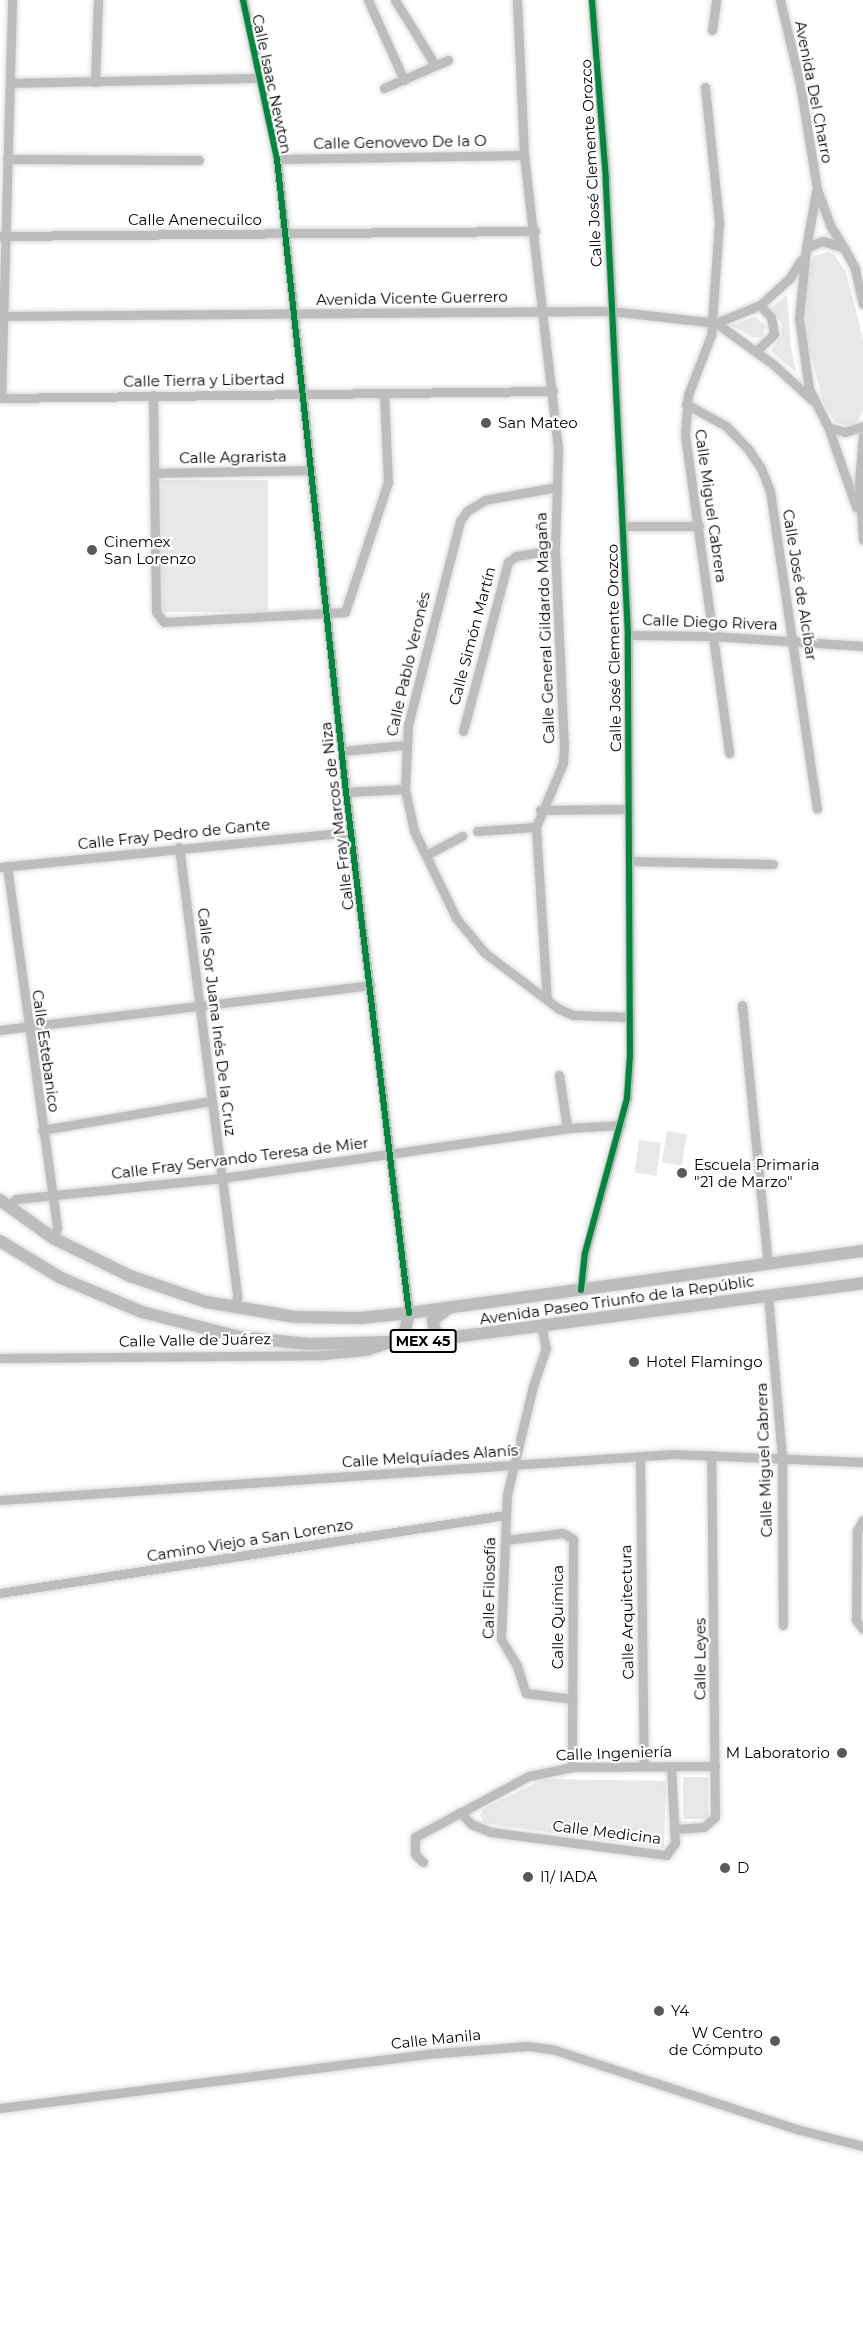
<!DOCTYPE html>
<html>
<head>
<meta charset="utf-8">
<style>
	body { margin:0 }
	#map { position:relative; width:863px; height:2327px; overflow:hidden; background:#fff; font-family:Montserrat,sans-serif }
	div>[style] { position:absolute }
	.green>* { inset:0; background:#e8e8e8; transform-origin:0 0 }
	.roads { filter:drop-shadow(0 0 2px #dbdbdb) drop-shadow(0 0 2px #dbdbdb) }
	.minor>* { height:9px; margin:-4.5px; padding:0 4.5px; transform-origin:4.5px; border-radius:4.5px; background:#bdbdbd }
	.major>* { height:12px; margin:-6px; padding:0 6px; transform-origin:6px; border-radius:6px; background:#bdbdbd }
	.cycleway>* { height:6px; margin:-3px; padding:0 3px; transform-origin:3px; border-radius:3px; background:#00873e }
	.dots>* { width:16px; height:16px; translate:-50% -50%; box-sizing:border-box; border:3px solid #fff; border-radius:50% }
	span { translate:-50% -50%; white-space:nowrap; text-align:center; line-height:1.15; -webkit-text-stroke:4.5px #fff; paint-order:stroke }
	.shield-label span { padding:2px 4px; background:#fff; border:2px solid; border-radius:4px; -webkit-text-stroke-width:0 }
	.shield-label { font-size:14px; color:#000; font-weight:700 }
	.street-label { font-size:15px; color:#000 }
	.poi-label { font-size:15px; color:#000 }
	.left { translate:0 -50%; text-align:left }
	.right { translate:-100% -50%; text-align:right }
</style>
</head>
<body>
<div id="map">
	<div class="green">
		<i style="clip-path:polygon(827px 252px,834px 254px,846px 272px,863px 339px,863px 411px,857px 422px,848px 427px,835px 422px,823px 402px,807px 339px,805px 300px,810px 263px,814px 256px)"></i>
		<i style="clip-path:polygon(787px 295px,791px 347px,796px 372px,771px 351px,781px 336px,782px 324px,771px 308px)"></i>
		<i style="clip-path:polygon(755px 317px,766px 326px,762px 337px,754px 338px,730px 325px)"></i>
		<i style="left:161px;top:480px;width:107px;height:132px"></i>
		<i style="left:667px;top:1131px;width:20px;height:32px;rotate:9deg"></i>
		<i style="left:639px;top:1140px;width:22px;height:33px;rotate:8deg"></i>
		<i style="left:683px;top:1777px;width:25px;height:42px"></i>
		<i style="clip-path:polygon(544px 1779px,666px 1781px,664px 1848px,483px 1823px,480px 1814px,485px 1808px)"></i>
	</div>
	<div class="roads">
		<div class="minor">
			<i style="left:243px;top:0;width:163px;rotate:77.9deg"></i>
			<i style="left:277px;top:159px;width:637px;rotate:83.78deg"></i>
			<i style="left:346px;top:792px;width:525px;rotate:83.11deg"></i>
			<i style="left:368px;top:0;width:88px;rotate:65.8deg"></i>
			<i style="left:395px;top:0;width:76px;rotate:58.4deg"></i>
			<i style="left:517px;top:0;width:155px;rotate:87.4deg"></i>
			<i style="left:524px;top:155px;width:296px;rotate:83.4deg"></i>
			<i style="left:558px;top:449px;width:101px;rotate:91.7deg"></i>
			<i style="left:555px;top:550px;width:195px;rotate:87.4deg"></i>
			<i style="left:564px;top:745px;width:18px;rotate:93deg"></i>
			<i style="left:563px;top:763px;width:69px;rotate:112.9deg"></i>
			<i style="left:536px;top:827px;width:173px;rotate:86.4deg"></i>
			<i style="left:780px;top:0;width:86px;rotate:76.6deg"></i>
			<i style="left:800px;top:84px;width:106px;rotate:80.8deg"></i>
			<i style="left:817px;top:189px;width:38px;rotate:70deg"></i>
			<i style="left:830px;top:225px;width:27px;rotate:59deg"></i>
			<i style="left:712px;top:30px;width:30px;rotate:-82deg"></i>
			<i style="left:95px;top:82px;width:82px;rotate:-87.9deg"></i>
			<i style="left:10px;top:83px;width:249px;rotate:-1.2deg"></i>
			<i style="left:705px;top:87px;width:136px;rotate:84.1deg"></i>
			<i style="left:719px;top:222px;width:113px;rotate:94deg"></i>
			<i style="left:711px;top:335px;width:64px;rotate:111deg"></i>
			<i style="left:688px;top:395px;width:40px;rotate:94.3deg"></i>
			<i style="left:685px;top:435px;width:321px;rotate:82.1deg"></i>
			<i style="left:384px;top:88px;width:70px;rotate:-23.6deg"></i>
			<i style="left:7px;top:159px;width:192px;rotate:0.3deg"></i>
			<i style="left:277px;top:159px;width:247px;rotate:-0.9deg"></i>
			<i style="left:0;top:236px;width:535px;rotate:-0.54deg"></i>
			<i style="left:806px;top:248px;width:57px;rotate:-79.9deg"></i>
			<i style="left:863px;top:304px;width:37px;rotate:-103deg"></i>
			<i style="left:855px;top:268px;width:23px;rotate:-119deg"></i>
			<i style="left:844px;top:248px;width:23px;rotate:-162deg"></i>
			<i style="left:822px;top:241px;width:17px;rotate:156deg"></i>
			<i style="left:806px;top:248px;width:70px;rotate:95.7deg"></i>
			<i style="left:799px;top:318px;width:72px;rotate:82deg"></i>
			<i style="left:809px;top:389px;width:42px;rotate:63.4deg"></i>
			<i style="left:828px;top:427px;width:18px;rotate:16deg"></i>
			<i style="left:845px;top:432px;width:19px;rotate:-18deg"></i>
			<i style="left:0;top:316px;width:611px;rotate:-0.47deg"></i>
			<i style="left:611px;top:311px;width:106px;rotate:6.5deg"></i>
			<i style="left:716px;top:323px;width:72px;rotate:35.9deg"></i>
			<i style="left:774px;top:365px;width:52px;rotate:42.6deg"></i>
			<i style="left:716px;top:323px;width:48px;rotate:-22.2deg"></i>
			<i style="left:760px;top:305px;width:39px;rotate:-42deg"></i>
			<i style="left:789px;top:279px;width:22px;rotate:-58deg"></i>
			<i style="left:756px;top:351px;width:25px;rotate:-43deg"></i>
			<i style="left:774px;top:334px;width:17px;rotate:-100deg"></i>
			<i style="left:771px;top:317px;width:16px;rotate:-133deg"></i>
			<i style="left:153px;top:395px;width:217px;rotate:89.2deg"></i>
			<i style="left:156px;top:612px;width:13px;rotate:51deg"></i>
			<i style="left:164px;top:622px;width:181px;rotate:-3.2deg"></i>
			<i style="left:345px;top:612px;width:137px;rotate:-71.7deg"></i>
			<i style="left:388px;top:482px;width:88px;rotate:-92.6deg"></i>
			<i style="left:0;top:398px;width:553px;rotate:-0.73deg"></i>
			<i style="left:1px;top:398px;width:398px;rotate:-88.4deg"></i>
			<i style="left:686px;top:404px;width:46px;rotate:28.8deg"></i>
			<i style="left:726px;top:426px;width:32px;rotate:46deg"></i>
			<i style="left:748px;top:449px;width:23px;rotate:56deg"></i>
			<i style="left:761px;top:468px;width:25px;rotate:69deg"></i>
			<i style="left:770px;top:491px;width:321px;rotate:81.6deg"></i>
			<i style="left:828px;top:427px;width:85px;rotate:70.7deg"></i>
			<i style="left:863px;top:436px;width:46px;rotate:95deg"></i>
			<i style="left:859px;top:482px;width:58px;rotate:86.1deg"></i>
			<i style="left:155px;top:473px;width:155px;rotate:-1.1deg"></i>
			<i style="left:557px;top:487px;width:73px;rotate:169.8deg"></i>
			<i style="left:485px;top:500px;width:21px;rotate:149deg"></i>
			<i style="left:467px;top:511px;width:12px;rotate:125deg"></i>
			<i style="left:460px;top:521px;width:211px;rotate:104.3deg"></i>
			<i style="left:408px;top:725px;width:64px;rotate:92.7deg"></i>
			<i style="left:405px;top:789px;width:43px;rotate:77.9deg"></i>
			<i style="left:414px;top:831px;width:97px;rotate:64.2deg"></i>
			<i style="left:456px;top:918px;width:45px;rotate:50.4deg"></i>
			<i style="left:485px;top:953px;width:93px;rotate:37.1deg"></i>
			<i style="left:559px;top:1009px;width:15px;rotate:23deg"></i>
			<i style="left:573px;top:1015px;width:57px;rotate:2deg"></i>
			<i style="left:623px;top:526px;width:76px"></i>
			<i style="left:628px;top:635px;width:84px;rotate:0.7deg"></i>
			<i style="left:712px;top:636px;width:151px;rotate:3.8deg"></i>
			<i style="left:463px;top:731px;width:175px;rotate:-75.1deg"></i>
			<i style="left:508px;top:562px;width:10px;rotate:-37deg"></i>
			<i style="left:516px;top:556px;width:39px;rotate:-9deg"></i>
			<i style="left:342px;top:751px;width:63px;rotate:-5.4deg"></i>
			<i style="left:346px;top:792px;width:59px;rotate:-2.9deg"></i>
			<i style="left:540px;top:810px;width:89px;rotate:-0.6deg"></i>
			<i style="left:477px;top:831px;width:59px;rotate:-3.9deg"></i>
			<i style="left:179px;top:847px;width:453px;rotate:82.6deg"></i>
			<i style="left:237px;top:1296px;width:12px;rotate:99deg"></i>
			<i style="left:426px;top:855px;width:41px;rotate:-27.8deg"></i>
			<i style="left:630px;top:861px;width:143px;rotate:1.2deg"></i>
			<i style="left:7px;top:866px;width:365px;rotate:82.1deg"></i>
			<i style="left:57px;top:1228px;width:11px;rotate:112deg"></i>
			<i style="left:0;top:867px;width:352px;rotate:-5.7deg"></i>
			<i style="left:742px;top:1005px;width:260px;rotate:84.3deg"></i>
			<i style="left:0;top:1030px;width:373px;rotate:-6.9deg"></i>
			<i style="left:559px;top:1075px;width:54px;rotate:81.4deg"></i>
			<i style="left:42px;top:1130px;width:171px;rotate:-9.7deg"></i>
			<i style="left:7px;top:1207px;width:12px;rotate:-42deg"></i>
			<i style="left:16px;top:1199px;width:207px;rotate:-5.8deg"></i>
			<i style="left:222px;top:1178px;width:349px;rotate:-8.2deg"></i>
			<i style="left:567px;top:1128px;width:54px;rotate:-3.2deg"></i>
			<i style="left:581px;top:1290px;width:37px;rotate:-84deg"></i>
			<i style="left:585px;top:1253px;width:161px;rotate:-74.8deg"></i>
			<i style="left:627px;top:1098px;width:43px;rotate:-86deg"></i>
			<i style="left:630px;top:1055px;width:420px;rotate:-90.3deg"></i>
			<i style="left:628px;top:635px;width:457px;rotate:-92.8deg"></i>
			<i style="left:606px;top:179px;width:180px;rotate:-94.5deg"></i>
			<i style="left:768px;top:1295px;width:165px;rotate:85.1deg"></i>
			<i style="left:782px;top:1459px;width:166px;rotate:89.7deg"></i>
			<i style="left:541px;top:1325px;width:24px;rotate:78deg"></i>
			<i style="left:546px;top:1348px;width:40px;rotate:108.9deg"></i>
			<i style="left:533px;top:1386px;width:111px;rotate:103.5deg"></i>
			<i style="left:507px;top:1494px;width:145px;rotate:92.4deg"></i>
			<i style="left:501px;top:1639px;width:31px;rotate:59deg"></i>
			<i style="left:517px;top:1666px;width:28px;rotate:72deg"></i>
			<i style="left:526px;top:1693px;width:47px;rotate:7.3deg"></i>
			<i style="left:0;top:1358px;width:322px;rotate:-0.5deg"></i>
			<i style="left:322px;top:1355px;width:44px;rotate:-5.2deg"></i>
			<i style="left:366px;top:1351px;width:21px;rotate:-19deg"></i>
			<i style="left:640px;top:1457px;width:309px;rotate:89.3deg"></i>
			<i style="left:0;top:1500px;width:675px;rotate:-3.91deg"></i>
			<i style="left:673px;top:1454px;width:190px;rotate:2.4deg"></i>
			<i style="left:863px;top:1520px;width:13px;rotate:119deg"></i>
			<i style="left:857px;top:1531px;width:89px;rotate:90.6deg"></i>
			<i style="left:856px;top:1620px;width:11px;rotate:52deg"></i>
			<i style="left:505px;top:1540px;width:58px;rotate:-6.9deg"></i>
			<i style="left:563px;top:1533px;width:12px;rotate:31deg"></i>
			<i style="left:573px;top:1539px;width:228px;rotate:90.3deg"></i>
			<i style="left:0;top:1593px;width:511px;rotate:-8.78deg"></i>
			<i style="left:460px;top:1812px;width:16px;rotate:47deg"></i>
			<i style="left:471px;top:1824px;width:22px;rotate:22deg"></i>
			<i style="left:491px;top:1832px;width:177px;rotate:7.5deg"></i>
			<i style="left:666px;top:1855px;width:15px;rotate:-53deg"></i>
			<i style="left:675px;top:1843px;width:77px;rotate:-93deg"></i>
			<i style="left:674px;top:1829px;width:30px;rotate:-4deg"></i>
			<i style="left:704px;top:1827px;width:15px;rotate:-42deg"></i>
			<i style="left:715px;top:1817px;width:362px;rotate:-90.6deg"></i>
			<i style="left:423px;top:1862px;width:11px;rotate:-135deg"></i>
			<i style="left:415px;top:1854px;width:17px;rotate:-90deg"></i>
			<i style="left:415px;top:1837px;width:129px;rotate:-28.2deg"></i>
			<i style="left:529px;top:1776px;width:44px;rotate:-11.8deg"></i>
			<i style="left:572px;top:1767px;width:143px;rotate:-0.4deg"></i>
			<i style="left:0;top:2108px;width:429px;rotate:-7.2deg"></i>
			<i style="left:426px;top:2054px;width:102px;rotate:-4.5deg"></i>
			<i style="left:528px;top:2046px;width:27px;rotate:8deg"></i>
			<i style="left:555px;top:2050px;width:258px;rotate:18.1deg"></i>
			<i style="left:800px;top:2130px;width:65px;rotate:14.3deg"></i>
		</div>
		<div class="major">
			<i style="left:0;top:1200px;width:65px;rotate:35.6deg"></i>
			<i style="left:53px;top:1238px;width:86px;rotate:26.3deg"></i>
			<i style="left:130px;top:1276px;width:80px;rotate:18.9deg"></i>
			<i style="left:206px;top:1302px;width:90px;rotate:9.6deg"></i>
			<i style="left:295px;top:1317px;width:65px;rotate:0.9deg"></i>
			<i style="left:360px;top:1318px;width:49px;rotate:-5.8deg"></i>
			<i style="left:409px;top:1313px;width:458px;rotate:-7.8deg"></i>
			<i style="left:0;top:1241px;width:71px;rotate:31.2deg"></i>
			<i style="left:61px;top:1278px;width:88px;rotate:22.8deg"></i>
			<i style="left:142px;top:1312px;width:101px;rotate:14.3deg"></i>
			<i style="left:240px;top:1337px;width:69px;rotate:5.8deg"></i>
			<i style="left:309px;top:1344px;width:115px;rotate:-1.5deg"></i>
			<i style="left:424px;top:1341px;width:443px;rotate:-7.5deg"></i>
			<i style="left:442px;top:1339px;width:13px;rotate:-129deg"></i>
			<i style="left:434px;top:1329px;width:9px;rotate:-96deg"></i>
			<i style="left:433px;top:1320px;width:18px;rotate:-38deg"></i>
			<i style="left:391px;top:1342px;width:18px;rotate:-38deg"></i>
			<i style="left:405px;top:1331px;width:18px;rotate:-77deg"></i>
		</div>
	</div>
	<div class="cycleway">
		<i style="left:243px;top:0;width:163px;rotate:77.9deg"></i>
		<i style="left:277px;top:159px;width:637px;rotate:83.78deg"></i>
		<i style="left:346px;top:792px;width:525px;rotate:83.11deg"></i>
		<i style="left:581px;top:1290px;width:37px;rotate:-84deg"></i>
		<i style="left:585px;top:1253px;width:161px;rotate:-74.8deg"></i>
		<i style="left:627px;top:1098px;width:43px;rotate:-86deg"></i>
		<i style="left:630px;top:1055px;width:420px;rotate:-90.3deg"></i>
		<i style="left:628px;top:635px;width:457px;rotate:-92.8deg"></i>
		<i style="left:606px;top:179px;width:180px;rotate:-94.5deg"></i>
	</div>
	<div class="dots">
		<i style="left:486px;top:423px;background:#595959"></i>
		<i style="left:92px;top:550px;background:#595959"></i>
		<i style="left:682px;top:1173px;background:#595959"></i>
		<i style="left:634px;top:1362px;background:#595959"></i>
		<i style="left:842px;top:1753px;background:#595959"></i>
		<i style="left:725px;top:1868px;background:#595959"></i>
		<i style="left:528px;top:1877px;background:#595959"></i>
		<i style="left:659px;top:2011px;background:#595959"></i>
		<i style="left:775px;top:2041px;background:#595959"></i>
	</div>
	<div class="shield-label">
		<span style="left:423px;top:1341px">MEX 45</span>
	</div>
	<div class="street-label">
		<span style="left:272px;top:84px;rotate:78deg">Calle Isaac Newton</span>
		<span style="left:814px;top:92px;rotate:79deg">Avenida Del Charro</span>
		<span style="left:400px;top:142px;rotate:-1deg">Calle Genovevo De la O</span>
		<span style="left:591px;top:163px;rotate:-93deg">Calle José Clemente Orozco</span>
		<span style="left:195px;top:220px">Calle Anenecuilco</span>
		<span style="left:412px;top:298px;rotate:-1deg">Avenida Vicente Guerrero</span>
		<span style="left:204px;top:380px;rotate:-1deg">Calle Tierra y Libertad</span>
		<span style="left:233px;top:457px;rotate:-1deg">Calle Agrarista</span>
		<span style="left:711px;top:506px;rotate:82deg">Calle Miguel Cabrera</span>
		<span style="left:800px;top:585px;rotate:81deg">Calle José de Alcíbar</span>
		<span style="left:710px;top:622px;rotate:2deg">Calle Diego Rivera</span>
		<span style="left:545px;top:628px;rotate:-92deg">Calle General Gildardo Magaña</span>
		<span style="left:472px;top:636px;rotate:-75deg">Calle Simón Martín</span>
		<span style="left:614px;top:648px;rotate:-91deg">Calle José Clemente Orozco</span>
		<span style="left:408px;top:664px;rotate:-77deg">Calle Pablo Veronés</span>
		<span style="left:337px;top:816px;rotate:-97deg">Calle Fray Marcos de Niza</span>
		<span style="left:174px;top:834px;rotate:-6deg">Calle Fray Pedro de Gante</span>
		<span style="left:217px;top:1022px;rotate:83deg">Calle Sor Juana Inés De la Cruz</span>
		<span style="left:46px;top:1051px;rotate:82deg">Calle Estebanico</span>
		<span style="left:240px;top:1158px;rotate:-7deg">Calle Fray Servando Teresa de Mier</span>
		<span style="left:617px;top:1300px;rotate:-8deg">Avenida Paseo Triunfo de la Repúblic</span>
		<span style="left:195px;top:1340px;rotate:-1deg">Calle Valle de Juárez</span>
		<span style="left:430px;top:1456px;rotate:-4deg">Calle Melquíades Alanís</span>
		<span style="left:764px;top:1460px;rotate:-92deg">Calle Miguel Cabrera</span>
		<span style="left:250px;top:1540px;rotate:-9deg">Camino Viejo a San Lorenzo</span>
		<span style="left:489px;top:1588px;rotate:-89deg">Calle Filosofía</span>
		<span style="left:627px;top:1612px;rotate:-91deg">Calle Arquitectura</span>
		<span style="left:558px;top:1617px;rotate:-90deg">Calle Química</span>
		<span style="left:700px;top:1659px;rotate:-90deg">Calle Leyes</span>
		<span style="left:614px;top:1753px;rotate:-2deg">Calle Ingeniería</span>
		<span style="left:607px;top:1832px;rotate:7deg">Calle Medicina</span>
		<span style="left:436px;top:2039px;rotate:-6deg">Calle Manila</span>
	</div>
	<div class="poi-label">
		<span class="left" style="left:498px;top:423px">San Mateo</span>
		<span class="left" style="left:104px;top:550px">Cinemex<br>San Lorenzo</span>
		<span class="left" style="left:694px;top:1173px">Escuela Primaria<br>"21 de Marzo"</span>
		<span class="left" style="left:646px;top:1362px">Hotel Flamingo</span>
		<span class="right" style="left:830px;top:1753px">M Laboratorio</span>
		<span class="left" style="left:737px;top:1868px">D</span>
		<span class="left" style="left:540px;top:1877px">I1/ IADA</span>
		<span class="left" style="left:671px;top:2011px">Y4</span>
		<span class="right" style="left:763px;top:2041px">W Centro<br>de Cómputo</span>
	</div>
</div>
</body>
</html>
